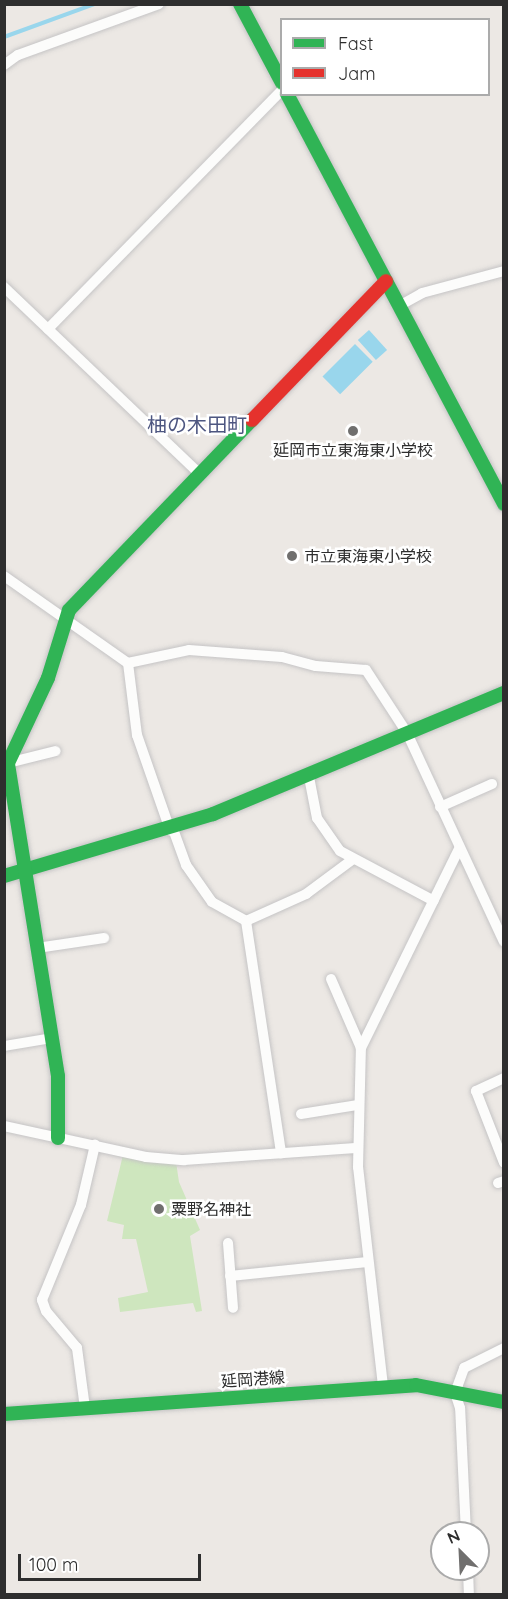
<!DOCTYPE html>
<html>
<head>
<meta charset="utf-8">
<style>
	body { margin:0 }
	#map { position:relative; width:508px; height:1599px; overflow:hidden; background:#ece8e4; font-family:Quicksand,"Noto Sans JP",sans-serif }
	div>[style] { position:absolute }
	.green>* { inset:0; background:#cee6be }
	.water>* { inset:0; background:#99d6ec; transform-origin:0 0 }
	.stream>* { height:4px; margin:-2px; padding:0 2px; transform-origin:2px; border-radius:2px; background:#99d6ec }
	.roads { filter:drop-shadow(0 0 2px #c5c4c5) drop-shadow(0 0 2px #c5c4c5) }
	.street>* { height:10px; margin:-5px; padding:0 5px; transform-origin:5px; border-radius:5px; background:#fcfcfb }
	.fast>* { height:14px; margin:-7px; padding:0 7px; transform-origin:7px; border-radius:7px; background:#30b455 }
	.jam>* { height:14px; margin:-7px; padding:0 7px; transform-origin:7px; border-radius:7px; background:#e5322d }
	.dots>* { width:16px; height:16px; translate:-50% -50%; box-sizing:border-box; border:3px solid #fff; border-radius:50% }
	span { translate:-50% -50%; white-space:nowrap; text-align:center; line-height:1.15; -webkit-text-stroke:5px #fff; paint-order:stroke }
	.poi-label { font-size:16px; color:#2e2e2e }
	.left { translate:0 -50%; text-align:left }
	.street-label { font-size:16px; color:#2e2e2e }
	.quarter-label { font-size:20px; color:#4d5680 }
	.frame { position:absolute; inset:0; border:6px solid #2e2e2e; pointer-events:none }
	.legend { position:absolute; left:280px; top:18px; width:210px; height:78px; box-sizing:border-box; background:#fff; border:2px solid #ababab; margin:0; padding:8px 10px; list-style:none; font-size:18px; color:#2e2e2e }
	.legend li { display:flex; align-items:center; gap:12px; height:30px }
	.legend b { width:30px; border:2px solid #ababab }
	.north { position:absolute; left:430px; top:1521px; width:60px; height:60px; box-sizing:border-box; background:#fff; border:2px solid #ababab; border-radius:50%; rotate:336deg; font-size:16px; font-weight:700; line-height:24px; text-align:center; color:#2e2e2e }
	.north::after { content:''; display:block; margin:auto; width:21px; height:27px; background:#706f6e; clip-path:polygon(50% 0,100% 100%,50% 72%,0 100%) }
	.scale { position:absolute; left:18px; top:1554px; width:183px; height:27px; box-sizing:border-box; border:3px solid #2e2e2e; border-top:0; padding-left:8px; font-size:18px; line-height:21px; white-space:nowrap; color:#2e2e2e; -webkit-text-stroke:4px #fff; paint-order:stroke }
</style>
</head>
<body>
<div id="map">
	<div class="green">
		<i style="clip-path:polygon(123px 1155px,176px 1162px,179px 1182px,200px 1230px,190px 1236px,202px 1311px,196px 1312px,193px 1303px,120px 1312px,118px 1298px,148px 1292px,136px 1239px,122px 1239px,124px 1225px,107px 1221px)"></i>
	</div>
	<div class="water">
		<i style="left:369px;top:330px;width:27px;height:15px;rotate:48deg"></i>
		<i style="left:355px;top:344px;width:25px;height:46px;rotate:45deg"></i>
	</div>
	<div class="stream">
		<i style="left:4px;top:37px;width:96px;rotate:-20.1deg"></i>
	</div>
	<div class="roads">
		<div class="street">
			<i style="left:4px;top:65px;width:17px;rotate:-36deg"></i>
			<i style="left:18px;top:55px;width:150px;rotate:-19.9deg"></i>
			<i style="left:4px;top:287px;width:271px;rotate:43.7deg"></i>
			<i style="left:399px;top:306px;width:26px;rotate:-29deg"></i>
			<i style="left:422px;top:293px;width:85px;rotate:-15deg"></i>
			<i style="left:48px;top:329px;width:334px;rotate:-45.6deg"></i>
			<i style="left:4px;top:576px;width:151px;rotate:35.1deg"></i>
			<i style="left:128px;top:663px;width:62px;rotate:-12deg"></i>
			<i style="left:189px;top:650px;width:93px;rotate:4.3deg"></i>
			<i style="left:282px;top:657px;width:35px;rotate:15deg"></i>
			<i style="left:316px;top:666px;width:50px;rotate:4.6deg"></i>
			<i style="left:366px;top:670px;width:75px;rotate:56.9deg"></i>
			<i style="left:407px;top:733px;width:230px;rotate:65.1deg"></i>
			<i style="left:128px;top:663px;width:73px;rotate:82.9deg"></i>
			<i style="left:137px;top:735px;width:101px;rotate:70.8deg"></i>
			<i style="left:8px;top:763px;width:49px;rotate:-14deg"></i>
			<i style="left:309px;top:777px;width:42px;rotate:79deg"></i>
			<i style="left:317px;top:818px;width:40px;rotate:55.1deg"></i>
			<i style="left:340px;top:851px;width:106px;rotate:28deg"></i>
			<i style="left:440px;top:807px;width:57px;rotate:-23.9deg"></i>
			<i style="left:173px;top:829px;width:38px;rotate:70deg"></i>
			<i style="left:186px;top:865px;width:45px;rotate:54.9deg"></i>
			<i style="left:212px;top:902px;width:39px;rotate:29deg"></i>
			<i style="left:246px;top:921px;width:66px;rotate:-24.2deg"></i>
			<i style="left:306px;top:894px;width:57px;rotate:-36.5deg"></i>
			<i style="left:246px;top:921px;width:235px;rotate:81.4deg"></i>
			<i style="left:37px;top:948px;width:68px;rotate:-8.5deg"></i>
			<i style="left:331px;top:979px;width:75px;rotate:66.5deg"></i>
			<i style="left:4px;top:1046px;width:49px;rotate:-9.5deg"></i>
			<i style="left:504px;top:1078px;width:31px;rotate:155deg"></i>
			<i style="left:476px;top:1091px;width:77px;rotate:68.7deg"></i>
			<i style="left:301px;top:1114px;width:58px;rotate:-9deg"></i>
			<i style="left:4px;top:1126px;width:145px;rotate:12.3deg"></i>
			<i style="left:146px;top:1157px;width:38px;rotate:5deg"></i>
			<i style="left:184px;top:1160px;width:172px;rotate:-4deg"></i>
			<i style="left:498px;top:1183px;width:6px;rotate:-18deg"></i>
			<i style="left:228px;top:1243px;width:65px;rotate:85.6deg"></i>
			<i style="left:230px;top:1276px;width:138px;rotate:-5.8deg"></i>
			<i style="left:383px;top:1386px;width:220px;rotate:-96.5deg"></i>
			<i style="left:358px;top:1167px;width:119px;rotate:-88.6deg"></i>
			<i style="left:361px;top:1048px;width:222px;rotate:-63.8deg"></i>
			<i style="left:85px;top:1408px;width:61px;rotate:-97.6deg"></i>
			<i style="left:77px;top:1348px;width:48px;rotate:-130deg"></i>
			<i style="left:46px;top:1311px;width:12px;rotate:-110deg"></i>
			<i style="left:42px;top:1300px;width:103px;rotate:-67.7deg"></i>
			<i style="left:81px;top:1205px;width:62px;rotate:-76.9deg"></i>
			<i style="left:466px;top:1533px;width:125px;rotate:-92.7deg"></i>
			<i style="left:460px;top:1408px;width:16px;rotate:-108deg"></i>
			<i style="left:455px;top:1393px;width:27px;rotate:-70deg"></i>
			<i style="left:464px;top:1368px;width:45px;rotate:-26.6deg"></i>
			<i style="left:468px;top:1569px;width:25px;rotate:88deg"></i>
		</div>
		<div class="fast">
			<i style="left:240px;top:4px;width:89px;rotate:62deg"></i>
			<i style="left:287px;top:94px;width:464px;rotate:62.1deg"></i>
			<i style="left:4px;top:876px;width:218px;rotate:-16.5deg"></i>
			<i style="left:213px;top:814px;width:315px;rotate:-22.6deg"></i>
			<i style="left:58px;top:1138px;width:62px;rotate:-90deg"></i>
			<i style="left:58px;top:1076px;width:317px;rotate:-99.1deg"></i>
			<i style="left:8px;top:763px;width:94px;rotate:-64.8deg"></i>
			<i style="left:48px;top:678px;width:71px;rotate:-72.8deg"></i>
			<i style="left:69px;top:610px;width:264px;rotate:-46.1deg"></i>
			<i style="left:4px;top:1414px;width:413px;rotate:-4deg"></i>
			<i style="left:416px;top:1385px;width:90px;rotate:10.9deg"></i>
		</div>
		<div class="jam">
			<i style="left:252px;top:420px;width:193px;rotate:-46deg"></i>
		</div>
	</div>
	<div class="dots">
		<i style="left:353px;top:431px;background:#706f6e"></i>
		<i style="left:292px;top:556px;background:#706f6e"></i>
		<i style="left:159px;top:1209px;background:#706f6e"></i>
	</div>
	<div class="poi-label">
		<span style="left:353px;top:450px">延岡市立東海東小学校</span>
		<span class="left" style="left:304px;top:556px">市立東海東小学校</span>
		<span class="left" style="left:171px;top:1209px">粟野名神社</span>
	</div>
	<div class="street-label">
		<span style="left:253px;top:1379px;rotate:-4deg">延岡港線</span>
	</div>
	<div class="quarter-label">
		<span style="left:197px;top:424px">柚の木田町</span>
	</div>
	<div class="frame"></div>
	<ul class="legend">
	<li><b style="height:8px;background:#30b455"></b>Fast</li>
	<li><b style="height:8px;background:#e5322d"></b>Jam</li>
	</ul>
	<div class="north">N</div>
	<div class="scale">100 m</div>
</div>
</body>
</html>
